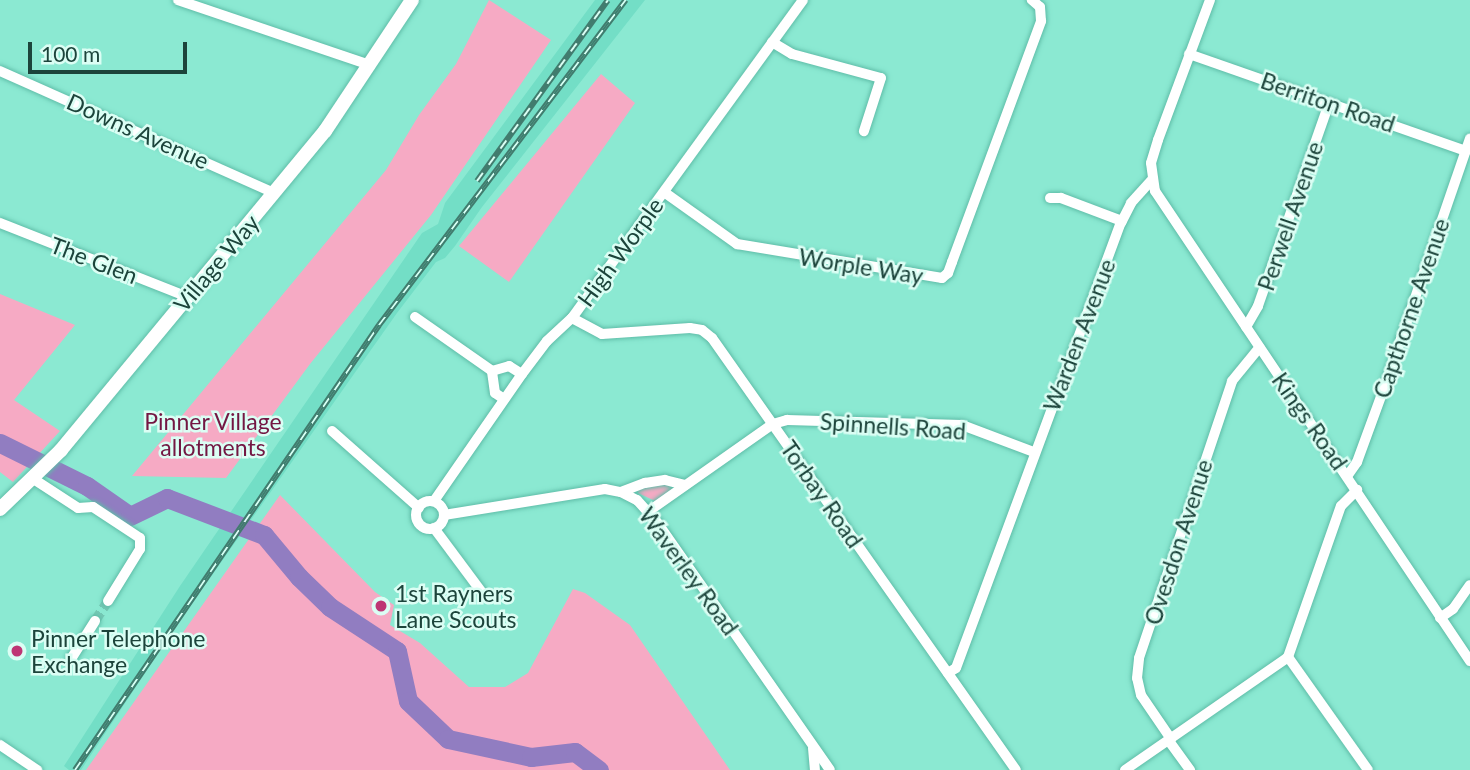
<!DOCTYPE html>
<html>
<head>
<meta charset="utf-8">
<style>
	body { margin:0 }
	#map { position:relative; width:1470px; height:770px; overflow:hidden; background:#8be9d2; font-family:Lato,sans-serif }
	div>[style] { position:absolute }
	.built>* { inset:0; background:#73dec6 }
	.green>* { inset:0; background:#f6aac4 }
	.river>* { height:19px; margin:-9.5px; padding:0 9.5px; transform-origin:9.5px; border-radius:9.5px; background:#917dc1 }
	.minor-tunnel>* { height:10px; margin-top:-5px; transform-origin:0; background:repeating-linear-gradient(90deg,#75c8b4 0 10px,transparent 0 15px) }
	.roads { filter:drop-shadow(0 0 2px #5fbda8) drop-shadow(0 0 2px #5fbda8) }
	.minor>* { height:10px; margin:-5px; padding:0 5px; transform-origin:5px; border-radius:5px; background:#fff }
	.minor>.ring { margin:-5px; padding:0; box-sizing:content-box; background:none; border:10px solid #fff; border-radius:50% }
	.tertiary>* { height:14px; margin:-7px; padding:0 7px; transform-origin:7px; border-radius:7px; background:#fff }
	.rail>* { height:6px; margin-top:-3px; transform-origin:0; background:repeating-linear-gradient(90deg,#dbfef4 0 10px,#417c6e 0 20px); box-sizing:border-box; border-block:2px solid #417c6e }
	.dots>* { width:19px; height:19px; translate:-50% -50%; box-sizing:border-box; border:4px solid #dbfef4; border-radius:50% }
	span { translate:-50% -50%; white-space:nowrap; text-align:center; line-height:1.15; -webkit-text-stroke:5px #dbfef4; paint-order:stroke }
	.street-label { font-size:23px; color:#1c443b }
	.park-label { font-size:23px; color:#731743 }
	.poi-label { font-size:23px; color:#1c443b }
	.left { translate:0 -50%; text-align:left }
	.scale { position:absolute; left:28px; top:42px; width:159px; height:32px; box-sizing:border-box; border:4px solid #1c443b; border-top:0; padding-left:9px; font-size:21px; line-height:24px; white-space:nowrap; color:#1c443b; -webkit-text-stroke:5px #dbfef4; paint-order:stroke }
</style>
</head>
<body>
<div id="map">
	<div class="built">
		<i style="clip-path:polygon(595px 0,645px 0,482px 207px,455px 246px,445px 258px,436px 262px,397px 313px,174px 629px,81px 770px,69px 770px,64px 766px,180px 586px,422px 233px,438px 224px,445px 203px)"></i>
	</div>
	<div class="green">
		<i style="clip-path:polygon(489px 0,551px 40px,431px 215px,310px 364px,226px 478px,132px 476px,386px 170px,419px 115px,456px 64px)"></i>
		<i style="clip-path:polygon(601px 74px,635px 103px,509px 282px,459px 246px)"></i>
		<i style="clip-path:polygon(0 294px,75px 325px,14px 400px,60px 431px,13px 482px,0 472px)"></i>
		<i style="clip-path:polygon(667px 482px,672px 489px,655px 501px,638px 493px,638px 488px)"></i>
		<i style="clip-path:polygon(280px 495px,375px 592px,394px 605px,390px 625px,420px 643px,469px 687px,505px 687px,528px 673px,573px 589px,585px 593px,630px 625px,730px 770px,86px 770px)"></i>
	</div>
	<div class="river">
		<i style="left:0;top:443px;width:97px;rotate:26.3deg"></i>
		<i style="left:87px;top:486px;width:52px;rotate:34.9deg"></i>
		<i style="left:130px;top:516px;width:41px;rotate:-25.9deg"></i>
		<i style="left:167px;top:498px;width:104px;rotate:20.9deg"></i>
		<i style="left:264px;top:535px;width:55px;rotate:50.2deg"></i>
		<i style="left:299px;top:577px;width:43px;rotate:44.1deg"></i>
		<i style="left:330px;top:607px;width:80px;rotate:33.3deg"></i>
		<i style="left:397px;top:651px;width:51px;rotate:77.6deg"></i>
		<i style="left:408px;top:701px;width:55px;rotate:43.5deg"></i>
		<i style="left:448px;top:739px;width:85px;rotate:12.2deg"></i>
		<i style="left:531px;top:757px;width:44px;rotate:-6.5deg"></i>
		<i style="left:575px;top:752px;width:30px;rotate:37deg"></i>
	</div>
	<div class="minor-tunnel">
		<i style="left:95px;top:621px;width:24px;rotate:-57deg"></i>
	</div>
	<div class="roads">
		<div class="minor">
			<i style="left:178px;top:0;width:203px;rotate:18.7deg"></i>
			<i style="left:1210px;top:0;width:149px;rotate:110.4deg"></i>
			<i style="left:1158px;top:140px;width:24px;rotate:107deg"></i>
			<i style="left:1151px;top:163px;width:28px;rotate:82deg"></i>
			<i style="left:1155px;top:191px;width:566px;rotate:56.17deg"></i>
			<i style="left:772px;top:42px;width:23px;rotate:31deg"></i>
			<i style="left:792px;top:54px;width:92px;rotate:15.1deg"></i>
			<i style="left:881px;top:78px;width:56px;rotate:107.8deg"></i>
			<i style="left:1189px;top:54px;width:293px;rotate:19.3deg"></i>
			<i style="left:0;top:71px;width:300px;rotate:24deg"></i>
			<i style="left:664px;top:192px;width:90px;rotate:35.5deg"></i>
			<i style="left:737px;top:244px;width:208px;rotate:9.4deg"></i>
			<i style="left:942px;top:278px;width:8px;rotate:-40deg"></i>
			<i style="left:948px;top:273px;width:12px;rotate:-70deg"></i>
			<i style="left:952px;top:262px;width:257px;rotate:-69.7deg"></i>
			<i style="left:1041px;top:21px;width:14px;rotate:-94deg"></i>
			<i style="left:1040px;top:7px;width:11px;rotate:-139deg"></i>
			<i style="left:1050px;top:198px;width:11px"></i>
			<i style="left:1061px;top:198px;width:65px;rotate:20.7deg"></i>
			<i style="left:0;top:223px;width:202px;rotate:21.5deg"></i>
			<i style="left:415px;top:317px;width:94px;rotate:35deg"></i>
			<i style="left:572px;top:318px;width:34px;rotate:28deg"></i>
			<i style="left:602px;top:334px;width:88px;rotate:-3.9deg"></i>
			<i style="left:690px;top:328px;width:12px;rotate:9deg"></i>
			<i style="left:702px;top:330px;width:13px;rotate:39deg"></i>
			<i style="left:712px;top:338px;width:528px;rotate:54.87deg"></i>
			<i style="left:1246px;top:327px;width:24px;rotate:-60deg"></i>
			<i style="left:1258px;top:306px;width:215px;rotate:-70.7deg"></i>
			<i style="left:504px;top:399px;width:11px;rotate:-146deg"></i>
			<i style="left:495px;top:393px;width:22px;rotate:-98deg"></i>
			<i style="left:492px;top:371px;width:18px;rotate:-16deg"></i>
			<i style="left:509px;top:366px;width:15px;rotate:32deg"></i>
			<i style="left:332px;top:431px;width:116px;rotate:41.5deg"></i>
			<i style="left:1348px;top:475px;width:16px;rotate:-55deg"></i>
			<i style="left:1357px;top:462px;width:76px;rotate:-69.9deg"></i>
			<i style="left:1383px;top:391px;width:267px;rotate:-71deg"></i>
			<i style="left:32px;top:478px;width:55px;rotate:33.1deg"></i>
			<i style="left:78px;top:508px;width:15px;rotate:-4deg"></i>
			<i style="left:93px;top:507px;width:56px;rotate:33.4deg"></i>
			<i style="left:140px;top:538px;width:11px;rotate:90deg"></i>
			<i style="left:140px;top:549px;width:61px;rotate:121.6deg"></i>
			<i style="left:621px;top:492px;width:26px;rotate:-21deg"></i>
			<i style="left:645px;top:483px;width:20px;rotate:-9deg"></i>
			<i style="left:665px;top:480px;width:21px;rotate:14deg"></i>
			<i style="left:434px;top:501px;width:155px;rotate:-55.3deg"></i>
			<i style="left:522px;top:374px;width:41px;rotate:-52.9deg"></i>
			<i style="left:547px;top:341px;width:34px;rotate:-43deg"></i>
			<i style="left:572px;top:318px;width:393px;rotate:-54deg"></i>
			<i class="ring" style="left:416px;top:501px;width:18px;height:18px"></i>
			<i style="left:649px;top:511px;width:151px;rotate:-35.1deg"></i>
			<i style="left:773px;top:424px;width:15px;rotate:-16deg"></i>
			<i style="left:787px;top:420px;width:175px;rotate:1.6deg"></i>
			<i style="left:962px;top:425px;width:77px;rotate:20.6deg"></i>
			<i style="left:444px;top:515px;width:163px;rotate:-9.2deg"></i>
			<i style="left:605px;top:489px;width:16px;rotate:11deg"></i>
			<i style="left:621px;top:492px;width:18px;rotate:27deg"></i>
			<i style="left:637px;top:500px;width:30px;rotate:48deg"></i>
			<i style="left:657px;top:522px;width:302px;rotate:55.1deg"></i>
			<i style="left:434px;top:528px;width:82px;rotate:53.4deg"></i>
			<i style="left:1440px;top:618px;width:16px;rotate:-35deg"></i>
			<i style="left:1453px;top:609px;width:29px;rotate:-55deg"></i>
			<i style="left:1288px;top:657px;width:138px;rotate:54.7deg"></i>
			<i style="left:71px;top:659px;width:45px;rotate:-57.7deg"></i>
			<i style="left:948px;top:673px;width:9px;rotate:-32deg"></i>
			<i style="left:956px;top:668px;width:475px;rotate:-69.7deg"></i>
			<i style="left:1121px;top:223px;width:22px;rotate:-63deg"></i>
			<i style="left:1131px;top:203px;width:31px;rotate:-48deg"></i>
			<i style="left:1171px;top:739px;width:53px;rotate:-124.3deg"></i>
			<i style="left:1141px;top:695px;width:17px;rotate:-103deg"></i>
			<i style="left:1137px;top:678px;width:20px;rotate:-84deg"></i>
			<i style="left:1139px;top:658px;width:292px;rotate:-71.4deg"></i>
			<i style="left:1232px;top:381px;width:43px;rotate:-50.7deg"></i>
			<i style="left:1169px;top:741px;width:36px;rotate:54deg"></i>
			<i style="left:0;top:745px;width:45px;rotate:34deg"></i>
			<i style="left:813px;top:748px;width:22px;rotate:85deg"></i>
			<i style="left:1125px;top:770px;width:198px;rotate:-34.7deg"></i>
			<i style="left:1288px;top:657px;width:160px;rotate:-70.7deg"></i>
			<i style="left:1341px;top:506px;width:23px;rotate:-45deg"></i>
		</div>
		<div class="tertiary">
			<i style="left:0;top:509px;width:85px;rotate:-44deg"></i>
			<i style="left:61px;top:450px;width:414px;rotate:-50.4deg"></i>
			<i style="left:325px;top:131px;width:157px;rotate:-56.4deg"></i>
		</div>
	</div>
	<div class="rail">
		<i style="left:477px;top:181px;width:223px;rotate:-54.1deg"></i>
		<i style="left:75px;top:770px;width:539px;rotate:-55.66deg"></i>
		<i style="left:379px;top:325px;width:408px;rotate:-52.8deg"></i>
	</div>
	<div class="dots">
		<i style="left:381px;top:606px;background:#be3674"></i>
		<i style="left:17px;top:651px;background:#be3674"></i>
	</div>
	<div class="street-label">
		<span style="left:1328px;top:102px;rotate:19deg">Berriton Road</span>
		<span style="left:138px;top:131px;rotate:24deg">Downs Avenue</span>
		<span style="left:1290px;top:216px;rotate:-71deg">Perwell Avenue</span>
		<span style="left:620px;top:252px;rotate:-54deg">High Worple</span>
		<span style="left:94px;top:260px;rotate:21deg">The Glen</span>
		<span style="left:216px;top:263px;rotate:-50deg">Village Way</span>
		<span style="left:861px;top:266px;rotate:9deg">Worple Way</span>
		<span style="left:1411px;top:308px;rotate:-71deg">Capthorne Avenue</span>
		<span style="left:1079px;top:335px;rotate:-69deg">Warden Avenue</span>
		<span style="left:1310px;top:421px;rotate:55deg">Kings Road</span>
		<span style="left:893px;top:426px;rotate:4deg">Spinnells Road</span>
		<span style="left:822px;top:494px;rotate:55deg">Torbay Road</span>
		<span style="left:1178px;top:542px;rotate:-72deg">Ovesdon Avenue</span>
		<span style="left:689px;top:571px;rotate:54deg">Waverley Road</span>
	</div>
	<div class="park-label">
		<span style="left:213px;top:434px">Pinner Village<br>allotments</span>
	</div>
	<div class="poi-label">
		<span class="left" style="left:395px;top:606px">1st Rayners<br>Lane Scouts</span>
		<span class="left" style="left:31px;top:651px">Pinner Telephone<br>Exchange</span>
	</div>
	<div class="scale">100 m</div>
</div>
</body>
</html>
